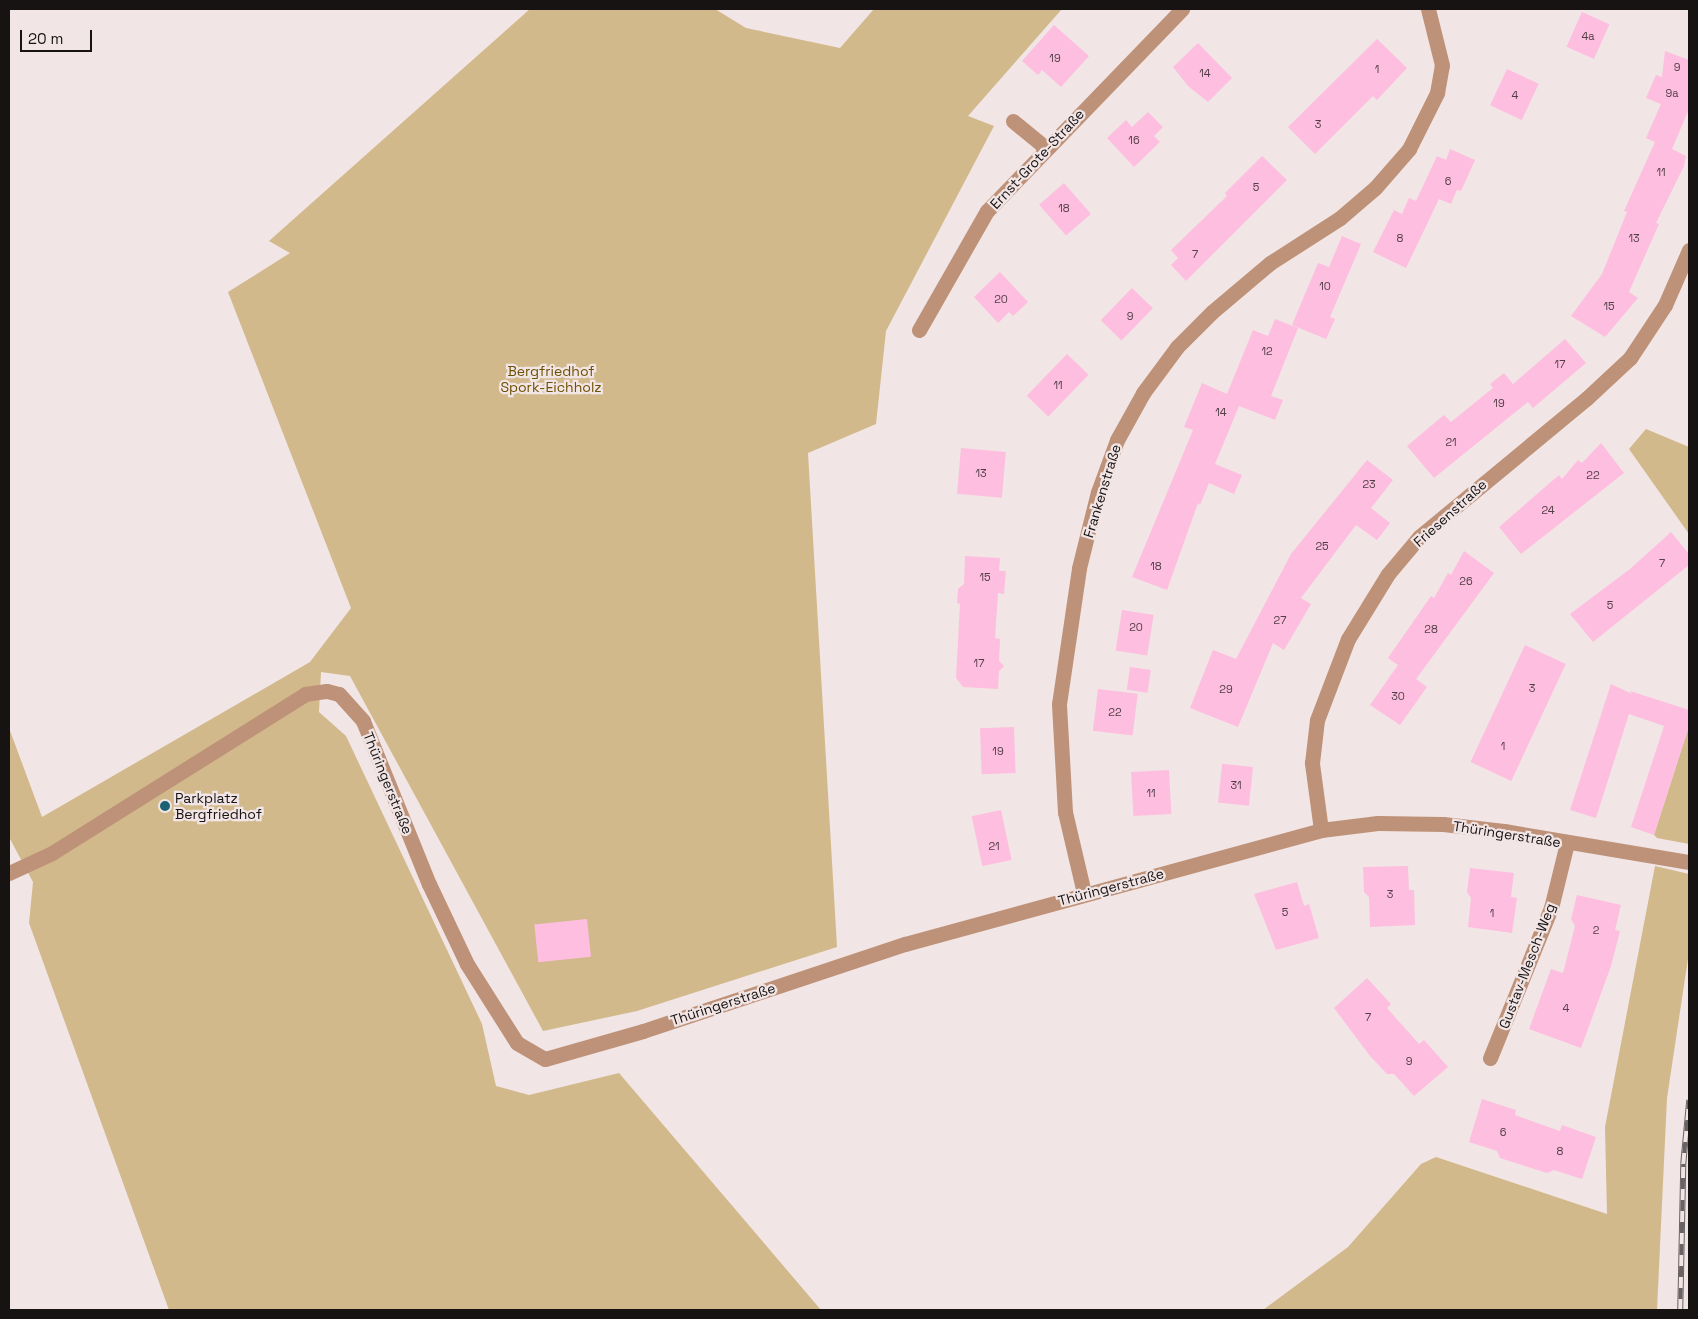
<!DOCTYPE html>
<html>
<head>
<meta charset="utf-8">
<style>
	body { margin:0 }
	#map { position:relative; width:1698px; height:1319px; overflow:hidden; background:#f2e5e5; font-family:"Space Grotesk",sans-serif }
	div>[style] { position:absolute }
	.green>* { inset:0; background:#d1b98b }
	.building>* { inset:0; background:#febedf; transform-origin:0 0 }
	.street>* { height:15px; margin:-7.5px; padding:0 7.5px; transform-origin:7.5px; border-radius:7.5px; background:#be9278 }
	.rail>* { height:5.5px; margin-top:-2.75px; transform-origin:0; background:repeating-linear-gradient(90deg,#f2e5e5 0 11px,#696262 0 22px); box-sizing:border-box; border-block:1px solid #696262 }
	.dots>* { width:14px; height:14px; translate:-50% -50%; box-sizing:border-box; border:2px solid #f2e5e5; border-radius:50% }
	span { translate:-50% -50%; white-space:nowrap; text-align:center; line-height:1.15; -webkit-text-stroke:4.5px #f2e5e5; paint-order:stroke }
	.number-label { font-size:11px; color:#513e46 }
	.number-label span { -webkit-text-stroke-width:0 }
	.street-label { font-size:14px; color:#171313 }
	.park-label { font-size:14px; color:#6d5002 }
	.poi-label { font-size:14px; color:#171313 }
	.left { translate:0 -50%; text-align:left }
	.frame { position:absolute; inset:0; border:10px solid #171313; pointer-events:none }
	.scale { position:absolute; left:20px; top:30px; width:72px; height:22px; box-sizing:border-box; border:2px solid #171313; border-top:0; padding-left:6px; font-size:15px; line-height:18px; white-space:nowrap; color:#171313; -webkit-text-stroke:4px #f2e5e5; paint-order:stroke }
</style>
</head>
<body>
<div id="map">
	<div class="green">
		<i style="clip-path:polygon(530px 9px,715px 9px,746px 28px,840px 48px,874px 9px,1062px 9px,968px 116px,994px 126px,886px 331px,876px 424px,808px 453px,837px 947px,637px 1011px,543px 1031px,350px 676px,321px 672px,319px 712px,346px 736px,482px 1024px,496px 1086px,529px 1095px,619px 1073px,821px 1310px,169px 1310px,29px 923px,33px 882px,9px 837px,9px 728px,42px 817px,310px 662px,351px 608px,228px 292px,290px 253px,269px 241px)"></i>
		<i style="clip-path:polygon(1646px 429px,1689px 447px,1689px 534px,1629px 449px)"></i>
		<i style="clip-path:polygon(1689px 726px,1689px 844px,1657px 838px,1654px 835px)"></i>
		<i style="clip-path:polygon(1655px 866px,1689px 874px,1689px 952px,1667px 1098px,1657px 1310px,1263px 1310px,1348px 1247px,1421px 1164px,1436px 1157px,1607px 1214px,1605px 1127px)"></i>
	</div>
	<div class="building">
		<i style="left:1582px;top:12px;width:30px;height:38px;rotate:24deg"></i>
		<i style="clip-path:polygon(1054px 25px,1089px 56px,1061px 87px,1042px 70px,1038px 75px,1022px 61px)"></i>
		<i style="clip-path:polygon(1377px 39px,1407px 68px,1377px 100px,1373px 96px,1315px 154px,1288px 127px)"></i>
		<i style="clip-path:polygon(1198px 43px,1232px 78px,1208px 102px,1188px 86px,1173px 67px)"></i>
		<i style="clip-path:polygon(1665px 51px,1689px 60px,1689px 109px,1672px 149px,1686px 156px,1684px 166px,1656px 223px,1659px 224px,1629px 292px,1638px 298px,1605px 337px,1571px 316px,1602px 274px,1627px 212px,1624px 211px,1655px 142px,1646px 138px,1661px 104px,1646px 98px,1656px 75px,1662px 77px)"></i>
		<i style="left:1507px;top:69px;width:35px;height:40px;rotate:25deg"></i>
		<i style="clip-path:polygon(1148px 112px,1163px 127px,1154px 136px,1160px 142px,1134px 167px,1107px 138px,1126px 120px,1132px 127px)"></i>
		<i style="clip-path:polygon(1450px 149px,1475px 160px,1461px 191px,1457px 190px,1451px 204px,1439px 199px,1406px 268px,1373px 252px,1394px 210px,1402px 214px,1409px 198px,1416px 201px,1437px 156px,1446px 160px)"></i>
		<i style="clip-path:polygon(1262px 156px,1287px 180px,1186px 281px,1171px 265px,1178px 258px,1171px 250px,1227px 196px,1225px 193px)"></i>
		<i style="left:1064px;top:183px;width:41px;height:33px;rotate:49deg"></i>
		<i style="clip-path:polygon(1342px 236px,1361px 244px,1330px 317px,1335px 319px,1326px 339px,1292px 325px,1318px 263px,1329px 267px)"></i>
		<i style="clip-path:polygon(1000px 272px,1028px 302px,1013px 316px,1009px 312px,998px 323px,974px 297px)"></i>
		<i style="left:1132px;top:288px;width:29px;height:45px;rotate:44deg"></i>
		<i style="clip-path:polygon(1275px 319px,1298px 328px,1271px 396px,1283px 400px,1275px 420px,1239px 406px,1215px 464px,1242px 475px,1234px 494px,1209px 483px,1200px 505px,1198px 503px,1167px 590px,1132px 577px,1193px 430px,1184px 427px,1202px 383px,1227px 394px,1253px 330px,1268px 336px)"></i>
		<i style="clip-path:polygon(1565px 339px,1586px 363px,1533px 408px,1528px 402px,1434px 478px,1407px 446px,1444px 415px,1451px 422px,1493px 388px,1490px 384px,1504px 373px,1513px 384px)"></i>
		<i style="left:1067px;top:354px;width:30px;height:58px;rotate:44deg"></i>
		<i style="clip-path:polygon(1601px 443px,1624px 473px,1521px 554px,1499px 527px,1559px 475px,1562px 479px,1578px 460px,1582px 463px)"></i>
		<i style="left:961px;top:448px;width:45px;height:46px;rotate:5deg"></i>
		<i style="clip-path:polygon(1367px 460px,1393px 480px,1371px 508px,1390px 523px,1377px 540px,1356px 525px,1301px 598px,1311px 604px,1284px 650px,1273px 643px,1238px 727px,1190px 708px,1213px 650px,1236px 659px,1291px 554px)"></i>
		<i style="clip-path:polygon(1671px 532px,1689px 554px,1689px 565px,1593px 642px,1570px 614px,1630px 569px)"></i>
		<i style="clip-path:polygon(1464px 551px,1494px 573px,1416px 679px,1427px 687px,1400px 725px,1370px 705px,1398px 665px,1388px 658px,1431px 596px,1434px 598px,1448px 573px,1451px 575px)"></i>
		<i style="clip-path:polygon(965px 556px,1000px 558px,999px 571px,1006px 571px,1004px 594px,998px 593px,995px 638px,1000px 639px,999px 661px,1004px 666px,999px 671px,998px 689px,963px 687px,956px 678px,960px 604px,957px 603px,958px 589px,964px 584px)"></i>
		<i style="left:1122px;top:610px;width:32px;height:41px;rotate:9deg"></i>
		<i style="left:1525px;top:645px;width:45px;height:129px;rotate:25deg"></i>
		<i style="left:1130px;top:667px;width:21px;height:23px;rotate:8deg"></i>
		<i style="clip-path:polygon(1611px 684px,1632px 694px,1630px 691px,1689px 710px,1689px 726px,1654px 835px,1631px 827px,1664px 726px,1629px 714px,1596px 818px,1570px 810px)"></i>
		<i style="left:1098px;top:689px;width:40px;height:42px;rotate:7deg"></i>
		<i style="left:1014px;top:727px;width:46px;height:34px;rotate:88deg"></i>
		<i style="left:1253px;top:767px;width:39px;height:31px;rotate:96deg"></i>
		<i style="left:1169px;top:770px;width:44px;height:38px;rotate:87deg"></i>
		<i style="left:1001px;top:810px;width:51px;height:30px;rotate:78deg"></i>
		<i style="clip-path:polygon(1408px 866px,1409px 890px,1414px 890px,1415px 925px,1370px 927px,1369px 897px,1364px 892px,1363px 867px)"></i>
		<i style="clip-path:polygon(1470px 868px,1514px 873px,1511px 897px,1517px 898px,1512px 933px,1468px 927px,1471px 898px,1467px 892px)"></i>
		<i style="clip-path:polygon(1297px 882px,1304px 906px,1309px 904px,1319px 938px,1276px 950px,1254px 894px)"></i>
		<i style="clip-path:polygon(1577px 895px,1621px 905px,1615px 930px,1620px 931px,1611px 966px,1581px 1048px,1529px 1029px,1551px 969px,1563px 973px,1575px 926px,1571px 919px)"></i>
		<i style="left:587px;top:919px;width:38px;height:53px;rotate:84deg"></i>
		<i style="clip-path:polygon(1367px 978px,1391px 1004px,1387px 1008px,1419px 1044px,1424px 1040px,1448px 1067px,1414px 1096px,1394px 1074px,1387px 1074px,1370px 1056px,1334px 1008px)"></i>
		<i style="clip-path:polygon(1482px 1099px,1516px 1110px,1515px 1115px,1537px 1123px,1560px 1131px,1562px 1125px,1596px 1137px,1582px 1179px,1554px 1170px,1547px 1173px,1500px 1158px,1497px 1151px,1469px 1142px)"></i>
	</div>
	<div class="street">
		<i style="left:1013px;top:121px;width:43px;rotate:39.3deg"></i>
		<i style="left:919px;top:330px;width:137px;rotate:-60.3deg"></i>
		<i style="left:987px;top:211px;width:281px;rotate:-46deg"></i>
		<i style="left:1321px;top:830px;width:68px;rotate:-97.7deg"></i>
		<i style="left:1312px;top:763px;width:43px;rotate:-83.4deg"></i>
		<i style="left:1317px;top:720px;width:87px;rotate:-69.1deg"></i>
		<i style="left:1348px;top:639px;width:76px;rotate:-58.4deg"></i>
		<i style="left:1388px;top:574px;width:48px;rotate:-50deg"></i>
		<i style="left:1419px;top:537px;width:218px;rotate:-39.6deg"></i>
		<i style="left:1587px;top:398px;width:59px;rotate:-42.9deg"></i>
		<i style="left:1630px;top:358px;width:64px;rotate:-56.6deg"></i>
		<i style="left:1665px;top:305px;width:60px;rotate:-66.4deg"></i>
		<i style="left:9px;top:873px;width:47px;rotate:-24.9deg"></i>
		<i style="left:52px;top:853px;width:299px;rotate:-32.1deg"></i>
		<i style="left:305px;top:694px;width:22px;rotate:-8deg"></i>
		<i style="left:327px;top:691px;width:12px;rotate:14deg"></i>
		<i style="left:339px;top:694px;width:36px;rotate:48deg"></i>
		<i style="left:363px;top:721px;width:176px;rotate:68deg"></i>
		<i style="left:429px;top:884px;width:89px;rotate:64.6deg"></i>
		<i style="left:467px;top:964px;width:93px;rotate:57.7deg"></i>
		<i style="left:517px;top:1043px;width:32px;rotate:30deg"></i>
		<i style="left:545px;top:1059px;width:102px;rotate:-15.9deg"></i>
		<i style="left:643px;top:1031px;width:276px;rotate:-18.4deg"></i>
		<i style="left:905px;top:944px;width:431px;rotate:-15.3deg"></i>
		<i style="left:1321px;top:830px;width:57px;rotate:-7deg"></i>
		<i style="left:1378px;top:823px;width:65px;rotate:0.9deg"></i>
		<i style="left:1443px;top:824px;width:61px;rotate:6.5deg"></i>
		<i style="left:1504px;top:831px;width:188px;rotate:9.5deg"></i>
		<i style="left:1084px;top:893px;width:83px;rotate:-103.2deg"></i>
		<i style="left:1065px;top:812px;width:108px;rotate:-93.2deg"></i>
		<i style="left:1059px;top:704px;width:137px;rotate:-81.6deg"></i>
		<i style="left:1079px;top:568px;width:78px;rotate:-76deg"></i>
		<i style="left:1098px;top:492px;width:55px;rotate:-69.9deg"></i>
		<i style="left:1117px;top:440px;width:54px;rotate:-61deg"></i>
		<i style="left:1143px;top:393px;width:57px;rotate:-53.5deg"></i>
		<i style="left:1177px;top:347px;width:49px;rotate:-45deg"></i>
		<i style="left:1212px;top:312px;width:76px;rotate:-40.2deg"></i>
		<i style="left:1270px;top:263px;width:83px;rotate:-32.7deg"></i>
		<i style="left:1340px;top:218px;width:46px;rotate:-40.6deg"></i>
		<i style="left:1375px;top:188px;width:52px;rotate:-48.9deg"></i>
		<i style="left:1409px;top:149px;width:63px;rotate:-63.4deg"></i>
		<i style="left:1437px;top:93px;width:28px;rotate:-80deg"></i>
		<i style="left:1442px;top:65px;width:58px;rotate:-104deg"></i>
		<i style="left:1490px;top:1058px;width:162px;rotate:-67.9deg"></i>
		<i style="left:1551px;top:908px;width:67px;rotate:-76.2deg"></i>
	</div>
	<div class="rail">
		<i style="left:1680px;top:1310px;width:146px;rotate:-88.8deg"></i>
		<i style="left:1683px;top:1164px;width:64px;rotate:-84.6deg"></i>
	</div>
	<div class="dots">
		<i style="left:165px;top:806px;background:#1b6272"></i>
	</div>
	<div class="number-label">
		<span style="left:1588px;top:36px">4a</span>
		<span style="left:1055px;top:58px">19</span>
		<span style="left:1677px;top:67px">9</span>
		<span style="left:1377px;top:69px">1</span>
		<span style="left:1205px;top:73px">14</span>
		<span style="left:1672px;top:93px">9a</span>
		<span style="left:1515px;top:95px">4</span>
		<span style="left:1318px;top:124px">3</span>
		<span style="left:1134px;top:140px">16</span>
		<span style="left:1661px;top:172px">11</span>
		<span style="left:1448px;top:181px">6</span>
		<span style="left:1256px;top:187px">5</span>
		<span style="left:1064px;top:208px">18</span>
		<span style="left:1400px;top:238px">8</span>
		<span style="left:1634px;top:238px">13</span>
		<span style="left:1195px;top:254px">7</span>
		<span style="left:1325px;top:286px">10</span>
		<span style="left:1001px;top:299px">20</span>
		<span style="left:1609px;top:306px">15</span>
		<span style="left:1130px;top:316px">9</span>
		<span style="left:1267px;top:351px">12</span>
		<span style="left:1560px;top:364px">17</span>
		<span style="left:1058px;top:385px">11</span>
		<span style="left:1499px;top:403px">19</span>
		<span style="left:1221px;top:412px">14</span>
		<span style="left:1451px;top:442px">21</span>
		<span style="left:981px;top:473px">13</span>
		<span style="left:1593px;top:475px">22</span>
		<span style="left:1369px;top:484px">23</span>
		<span style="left:1548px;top:510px">24</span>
		<span style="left:1322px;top:546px">25</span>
		<span style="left:1662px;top:563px">7</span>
		<span style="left:1156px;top:566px">18</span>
		<span style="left:985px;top:577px">15</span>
		<span style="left:1466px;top:581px">26</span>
		<span style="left:1610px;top:605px">5</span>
		<span style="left:1280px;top:620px">27</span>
		<span style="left:1136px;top:627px">20</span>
		<span style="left:1431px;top:629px">28</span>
		<span style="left:979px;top:663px">17</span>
		<span style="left:1532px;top:688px">3</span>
		<span style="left:1226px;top:689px">29</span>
		<span style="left:1398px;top:696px">30</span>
		<span style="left:1115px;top:712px">22</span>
		<span style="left:1503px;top:746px">1</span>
		<span style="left:998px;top:751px">19</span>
		<span style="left:1236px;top:785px">31</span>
		<span style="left:1151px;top:793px">11</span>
		<span style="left:994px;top:846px">21</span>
		<span style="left:1390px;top:894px">3</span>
		<span style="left:1285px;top:912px">5</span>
		<span style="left:1492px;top:913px">1</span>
		<span style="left:1596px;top:930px">2</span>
		<span style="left:1566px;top:1008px">4</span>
		<span style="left:1368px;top:1017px">7</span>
		<span style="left:1409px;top:1061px">9</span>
		<span style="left:1503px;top:1132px">6</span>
		<span style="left:1560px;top:1151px">8</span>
	</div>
	<div class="street-label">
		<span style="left:1037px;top:159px;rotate:-47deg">Ernst-Grote-Straße</span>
		<span style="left:1102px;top:491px;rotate:-73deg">Frankenstraße</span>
		<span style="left:1450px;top:513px;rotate:-42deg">Friesenstraße</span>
		<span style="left:388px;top:783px;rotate:68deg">Thüringerstraße</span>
		<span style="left:1507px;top:834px;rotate:9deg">Thüringerstraße</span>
		<span style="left:1111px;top:887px;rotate:-15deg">Thüringerstraße</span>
		<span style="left:1527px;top:966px;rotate:-69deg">Gustav-Mesch-Weg</span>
		<span style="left:723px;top:1004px;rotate:-18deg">Thüringerstraße</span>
	</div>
	<div class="park-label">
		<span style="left:551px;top:379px">Bergfriedhof<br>Spork-Eichholz</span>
	</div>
	<div class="poi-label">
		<span class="left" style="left:175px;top:806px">Parkplatz<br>Bergfriedhof</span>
	</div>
	<div class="frame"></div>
	<div class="scale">20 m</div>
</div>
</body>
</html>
